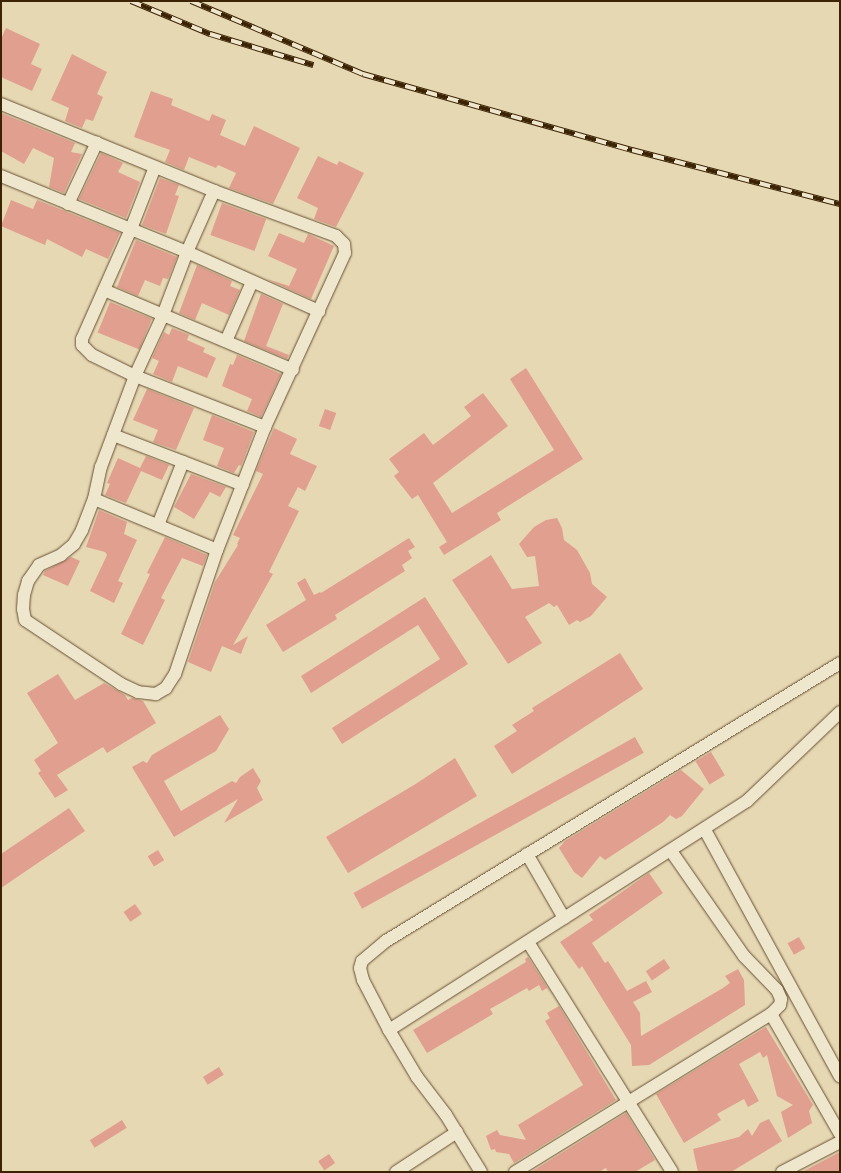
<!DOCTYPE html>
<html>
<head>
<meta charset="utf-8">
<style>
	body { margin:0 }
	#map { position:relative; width:841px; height:1173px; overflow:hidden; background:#e7d8b4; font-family:Cardo,serif }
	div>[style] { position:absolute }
	.building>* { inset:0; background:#e19f8f; transform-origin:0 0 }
	.roads { filter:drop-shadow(0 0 1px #665030) drop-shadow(0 0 1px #665030) }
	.street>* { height:12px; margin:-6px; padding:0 6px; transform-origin:6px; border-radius:6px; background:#efe6ce }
	.rail>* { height:5.5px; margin-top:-2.75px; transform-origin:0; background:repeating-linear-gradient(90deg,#efe6ce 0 11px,#3b2304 0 22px); box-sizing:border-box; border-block:1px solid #3b2304 }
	span { translate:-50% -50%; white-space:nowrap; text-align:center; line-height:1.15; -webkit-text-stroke:4.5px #efe6ce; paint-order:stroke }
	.frame { position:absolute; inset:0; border:2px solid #3b2304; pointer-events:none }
</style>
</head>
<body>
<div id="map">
	<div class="building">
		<i style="clip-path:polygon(6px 28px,40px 44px,31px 64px,42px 69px,32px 91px,1px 77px,1px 39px)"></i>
		<i style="clip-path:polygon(72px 54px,107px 72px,97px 94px,103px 97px,93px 121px,86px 119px,82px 128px,65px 121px,69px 108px,51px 100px)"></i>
		<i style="clip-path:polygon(151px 91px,173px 99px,171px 105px,209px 121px,212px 114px,226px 120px,220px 135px,245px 146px,254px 126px,300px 148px,273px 204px,229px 188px,236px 173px,218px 165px,216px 168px,189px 157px,184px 170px,165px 162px,170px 150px,134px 137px)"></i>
		<i style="clip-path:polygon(1px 113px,75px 143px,71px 152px,82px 154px,64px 193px,49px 187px,54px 158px,33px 148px,24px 164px,1px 151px)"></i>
		<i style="clip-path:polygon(101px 153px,123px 163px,118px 172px,140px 182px,126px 218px,79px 199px)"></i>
		<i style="clip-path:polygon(318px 156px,337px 165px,339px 161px,364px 173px,336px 227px,314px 219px,318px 208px,297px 198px)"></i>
		<i style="clip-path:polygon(160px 178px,179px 185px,175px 195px,179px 196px,166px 234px,142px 225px)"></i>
		<i style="clip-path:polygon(11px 200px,33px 209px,37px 200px,120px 233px,108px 259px,86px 249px,82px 257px,47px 239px,45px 245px,1px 226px)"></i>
		<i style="left:222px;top:203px;width:47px;height:34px;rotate:20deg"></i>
		<i style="clip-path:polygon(279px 233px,304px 243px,308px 234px,334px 246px,311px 299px,267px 279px,289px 286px,297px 269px,268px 256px)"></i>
		<i style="clip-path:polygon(136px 240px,177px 257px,168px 279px,163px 278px,160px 286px,145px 280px,138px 296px,117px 287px)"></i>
		<i style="clip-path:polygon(197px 265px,232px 281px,230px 286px,240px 290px,229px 315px,202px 303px,195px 320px,179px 313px)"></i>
		<i style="clip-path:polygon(261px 294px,283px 304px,266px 346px,289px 355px,287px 359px,244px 341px)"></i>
		<i style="left:110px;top:302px;width:45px;height:33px;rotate:22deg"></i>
		<i style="clip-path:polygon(172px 328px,189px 335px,187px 340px,205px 348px,203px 352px,216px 358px,207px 378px,178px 366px,172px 382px,153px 374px,159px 361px,152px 358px,164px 332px,169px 335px)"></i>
		<i style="clip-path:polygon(237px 355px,281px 374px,261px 417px,247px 411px,252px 399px,222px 386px,230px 364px,233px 365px)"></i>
		<i style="clip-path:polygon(526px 368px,583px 459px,497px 513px,501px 520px,444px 555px,439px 547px,447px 542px,418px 495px,412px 499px,394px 476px,399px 472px,389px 459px,424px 433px,433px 445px,471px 416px,464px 407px,483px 393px,508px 426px,433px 483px,452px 513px,554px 450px,510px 379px)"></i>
		<i style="clip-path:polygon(147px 389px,194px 408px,176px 450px,153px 442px,158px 430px,133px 420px)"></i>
		<i style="left:325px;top:409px;width:12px;height:18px;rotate:20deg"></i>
		<i style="clip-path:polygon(212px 415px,254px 432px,241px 466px,239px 465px,234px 473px,217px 466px,224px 448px,203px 440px)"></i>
		<i style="clip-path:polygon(274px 428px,297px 439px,290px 454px,317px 466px,305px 491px,298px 487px,288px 506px,299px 511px,269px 572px,273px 574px,233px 645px,248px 636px,241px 654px,222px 646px,211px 672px,188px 662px,215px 582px,238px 545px,237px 544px,240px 538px,233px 535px,263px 474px,256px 471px)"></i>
		<i style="clip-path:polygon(146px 456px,169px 465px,162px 480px,141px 471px,126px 503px,105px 495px,110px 484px,107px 483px,118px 458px,140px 468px)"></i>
		<i style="clip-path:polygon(191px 474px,226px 487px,220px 497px,210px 492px,194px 519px,174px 507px)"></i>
		<i style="clip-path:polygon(99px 510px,127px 522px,124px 534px,137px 540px,118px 581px,123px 583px,114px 603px,90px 591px,107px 555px,105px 552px,86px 547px)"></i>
		<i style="clip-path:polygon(557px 518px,562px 528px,564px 540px,577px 550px,590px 573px,592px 584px,607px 597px,591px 616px,580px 622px,577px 620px,569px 625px,557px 605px,554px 607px,549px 603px,525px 617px,542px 643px,508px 664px,452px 580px,491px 555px,512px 589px,539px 586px,535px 556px,527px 557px,519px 544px,534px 527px,546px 520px)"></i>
		<i style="clip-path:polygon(165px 537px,207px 555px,203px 566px,182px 558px,161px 598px,165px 600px,143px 645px,121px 634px,150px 574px,147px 573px)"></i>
		<i style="clip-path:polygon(409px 538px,415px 547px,408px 551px,412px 558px,402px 565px,405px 571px,335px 615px,337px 619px,283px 652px,266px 625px,306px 600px,297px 583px,305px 578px,314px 595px,320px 592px,321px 593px)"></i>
		<i style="clip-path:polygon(71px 557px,80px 561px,68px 586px,43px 575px,45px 571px)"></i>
		<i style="clip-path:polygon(425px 597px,468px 664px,342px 744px,332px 728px,440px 659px,418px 625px,311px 693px,301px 676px)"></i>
		<i style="clip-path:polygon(620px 653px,643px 689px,512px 774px,494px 746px,517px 731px,512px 725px,534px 711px,532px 708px)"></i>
		<i style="clip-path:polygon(58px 674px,75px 700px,104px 683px,125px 695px,128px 700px,132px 698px,143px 701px,156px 723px,107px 753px,103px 747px,57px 775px,68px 790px,55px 798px,38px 773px,41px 771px,34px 760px,58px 743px,27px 693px)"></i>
		<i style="clip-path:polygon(220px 715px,229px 729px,216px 751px,164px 781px,181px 811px,232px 781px,236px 783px,240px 777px,253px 768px,261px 781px,257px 788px,263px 800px,224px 823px,238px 799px,174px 837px,132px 767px,143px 761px,147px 763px,152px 755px)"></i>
		<i style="left:635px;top:737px;width:18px;height:322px;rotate:61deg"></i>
		<i style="left:711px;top:752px;width:27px;height:18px;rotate:59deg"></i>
		<i style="clip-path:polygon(455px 758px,477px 796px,348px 873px,326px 837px,414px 785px)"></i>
		<i style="clip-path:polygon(681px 770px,704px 789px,682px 816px,676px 819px,670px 815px,663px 822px,605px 860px,600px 856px,582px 878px,574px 872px,559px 848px,565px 841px)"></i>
		<i style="clip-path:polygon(69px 808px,85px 831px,1px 888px,1px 854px)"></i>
		<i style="left:158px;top:850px;width:12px;height:12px;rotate:59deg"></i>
		<i style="clip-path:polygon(649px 873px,663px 893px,592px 943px,605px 963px,608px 961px,627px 991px,646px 981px,652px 992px,633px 1002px,640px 1013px,641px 1036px,723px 988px,730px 983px,725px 976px,738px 969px,744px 980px,745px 1005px,649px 1065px,632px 1066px,631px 1045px,582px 966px,579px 969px,560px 942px,593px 920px,589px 915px)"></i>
		<i style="left:135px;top:904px;width:12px;height:14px;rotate:55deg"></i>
		<i style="left:799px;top:937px;width:13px;height:13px;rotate:61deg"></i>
		<i style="clip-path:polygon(528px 957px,552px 995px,547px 988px,542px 991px,539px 985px,529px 991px,527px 988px,490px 1009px,493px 1014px,427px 1053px,413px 1030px,526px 962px,525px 959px)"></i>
		<i style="left:664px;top:959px;width:11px;height:22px;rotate:56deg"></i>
		<i style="clip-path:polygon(559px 1006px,616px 1100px,514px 1163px,509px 1154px,496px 1152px,495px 1149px,491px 1150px,486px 1136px,497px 1130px,500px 1135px,526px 1140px,518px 1125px,583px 1085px,545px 1021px,550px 1018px,547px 1013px)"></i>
		<i style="clip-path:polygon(766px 1027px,813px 1105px,809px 1111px,812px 1123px,788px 1138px,781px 1112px,793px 1105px,777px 1096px,767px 1055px,763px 1058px,760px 1052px,739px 1064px,759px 1101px,748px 1107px,744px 1099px,717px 1114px,721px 1120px,684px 1143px,656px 1094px)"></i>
		<i style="left:219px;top:1067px;width:9px;height:19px;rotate:58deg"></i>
		<i style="clip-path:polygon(626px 1113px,655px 1160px,635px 1172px,608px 1172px,606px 1168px,599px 1172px,531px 1172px)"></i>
		<i style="clip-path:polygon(769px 1119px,782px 1141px,731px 1172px,698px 1172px,693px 1149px,739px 1137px,748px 1129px,752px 1136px,760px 1123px)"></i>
		<i style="left:122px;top:1120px;width:9px;height:38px;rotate:58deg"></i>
		<i style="clip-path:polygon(840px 1152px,840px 1172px,802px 1172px)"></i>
		<i style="left:329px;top:1154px;width:11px;height:13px;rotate:56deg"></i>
	</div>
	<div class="roads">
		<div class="street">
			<i style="left:1px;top:104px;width:230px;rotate:22.2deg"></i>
			<i style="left:214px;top:191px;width:130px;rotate:20.2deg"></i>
			<i style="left:336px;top:236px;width:11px;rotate:45deg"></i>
			<i style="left:344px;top:244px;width:9px;rotate:84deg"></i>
			<i style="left:345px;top:253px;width:192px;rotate:114.7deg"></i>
			<i style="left:265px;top:427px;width:132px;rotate:111.3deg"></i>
			<i style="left:217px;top:550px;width:131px;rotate:108.7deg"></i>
			<i style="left:175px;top:674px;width:17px;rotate:123deg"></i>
			<i style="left:166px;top:688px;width:12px;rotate:149deg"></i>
			<i style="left:156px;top:694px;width:18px;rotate:-174deg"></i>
			<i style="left:138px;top:692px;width:19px;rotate:-155deg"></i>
			<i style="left:121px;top:684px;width:115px;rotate:-146.3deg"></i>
			<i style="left:25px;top:620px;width:11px;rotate:-100deg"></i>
			<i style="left:23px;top:609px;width:14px;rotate:-86deg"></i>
			<i style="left:24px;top:595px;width:15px;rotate:-74deg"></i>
			<i style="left:28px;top:581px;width:19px;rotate:-55deg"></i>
			<i style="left:39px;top:565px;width:24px;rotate:-24deg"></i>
			<i style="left:61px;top:555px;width:17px;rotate:-40deg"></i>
			<i style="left:74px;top:544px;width:16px;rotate:-60deg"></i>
			<i style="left:82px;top:530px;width:33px;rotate:-69deg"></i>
			<i style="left:94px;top:499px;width:33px;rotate:-78deg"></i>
			<i style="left:101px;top:467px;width:97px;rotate:-69.5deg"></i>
			<i style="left:135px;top:376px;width:67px;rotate:-65.3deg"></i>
			<i style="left:163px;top:315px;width:67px;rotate:-69.1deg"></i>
			<i style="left:187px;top:252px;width:67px;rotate:-66.1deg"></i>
			<i style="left:155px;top:167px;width:66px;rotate:111.2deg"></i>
			<i style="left:131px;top:229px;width:120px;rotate:114deg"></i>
			<i style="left:82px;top:339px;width:6px;rotate:90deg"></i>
			<i style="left:82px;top:345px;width:14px;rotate:45deg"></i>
			<i style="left:92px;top:355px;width:48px;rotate:26deg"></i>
			<i style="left:135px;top:376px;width:140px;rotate:21.4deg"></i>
			<i style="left:1px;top:176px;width:201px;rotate:22.2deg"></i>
			<i style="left:187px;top:252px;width:145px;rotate:24.1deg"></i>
			<i style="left:68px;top:204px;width:68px;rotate:-64.9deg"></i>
			<i style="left:104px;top:290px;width:205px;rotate:22.9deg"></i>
			<i style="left:226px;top:341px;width:64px;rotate:-66.2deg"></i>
			<i style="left:113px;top:435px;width:139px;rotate:21deg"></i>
			<i style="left:94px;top:499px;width:133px;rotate:22.5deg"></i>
			<i style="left:158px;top:525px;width:68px;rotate:-68.4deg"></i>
			<i style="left:705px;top:830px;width:281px;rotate:61.3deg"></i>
			<i style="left:671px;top:851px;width:128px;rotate:55.2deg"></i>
			<i style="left:744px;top:956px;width:47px;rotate:45.9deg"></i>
			<i style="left:777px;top:990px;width:10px;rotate:66deg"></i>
			<i style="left:781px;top:999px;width:6px;rotate:99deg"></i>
			<i style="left:780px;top:1005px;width:13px;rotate:135deg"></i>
			<i style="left:527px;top:854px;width:74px;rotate:60deg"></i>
			<i style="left:528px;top:942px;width:271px;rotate:57.9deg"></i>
			<i style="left:389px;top:1030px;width:425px;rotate:-32.6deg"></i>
			<i style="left:747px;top:801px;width:129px;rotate:-43.7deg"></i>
			<i style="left:396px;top:1172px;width:73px;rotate:-33.3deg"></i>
			<i style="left:481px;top:1172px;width:67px;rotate:-121.6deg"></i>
			<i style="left:446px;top:1115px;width:48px;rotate:-127.3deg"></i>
			<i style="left:417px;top:1077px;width:55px;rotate:-120.8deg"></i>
			<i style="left:389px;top:1030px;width:56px;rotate:-117.5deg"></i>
			<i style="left:363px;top:980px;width:12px;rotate:-104deg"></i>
			<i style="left:360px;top:968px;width:7px;rotate:-74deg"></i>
			<i style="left:362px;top:961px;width:31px;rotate:-40deg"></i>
			<i style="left:386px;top:941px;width:532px;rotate:-31.48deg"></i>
			<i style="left:515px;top:1172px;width:301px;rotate:-31.7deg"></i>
			<i style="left:771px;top:1014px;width:138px;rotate:60.1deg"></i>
			<i style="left:782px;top:1172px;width:65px;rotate:-27.3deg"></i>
		</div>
	</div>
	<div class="rail">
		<i style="left:131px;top:1px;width:86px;rotate:22.7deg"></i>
		<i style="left:210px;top:34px;width:108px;rotate:16.8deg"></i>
		<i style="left:191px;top:1px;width:187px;rotate:23deg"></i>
		<i style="left:363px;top:74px;width:280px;rotate:15.8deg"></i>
		<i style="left:632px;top:150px;width:215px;rotate:14.6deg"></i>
	</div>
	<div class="frame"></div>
</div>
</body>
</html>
